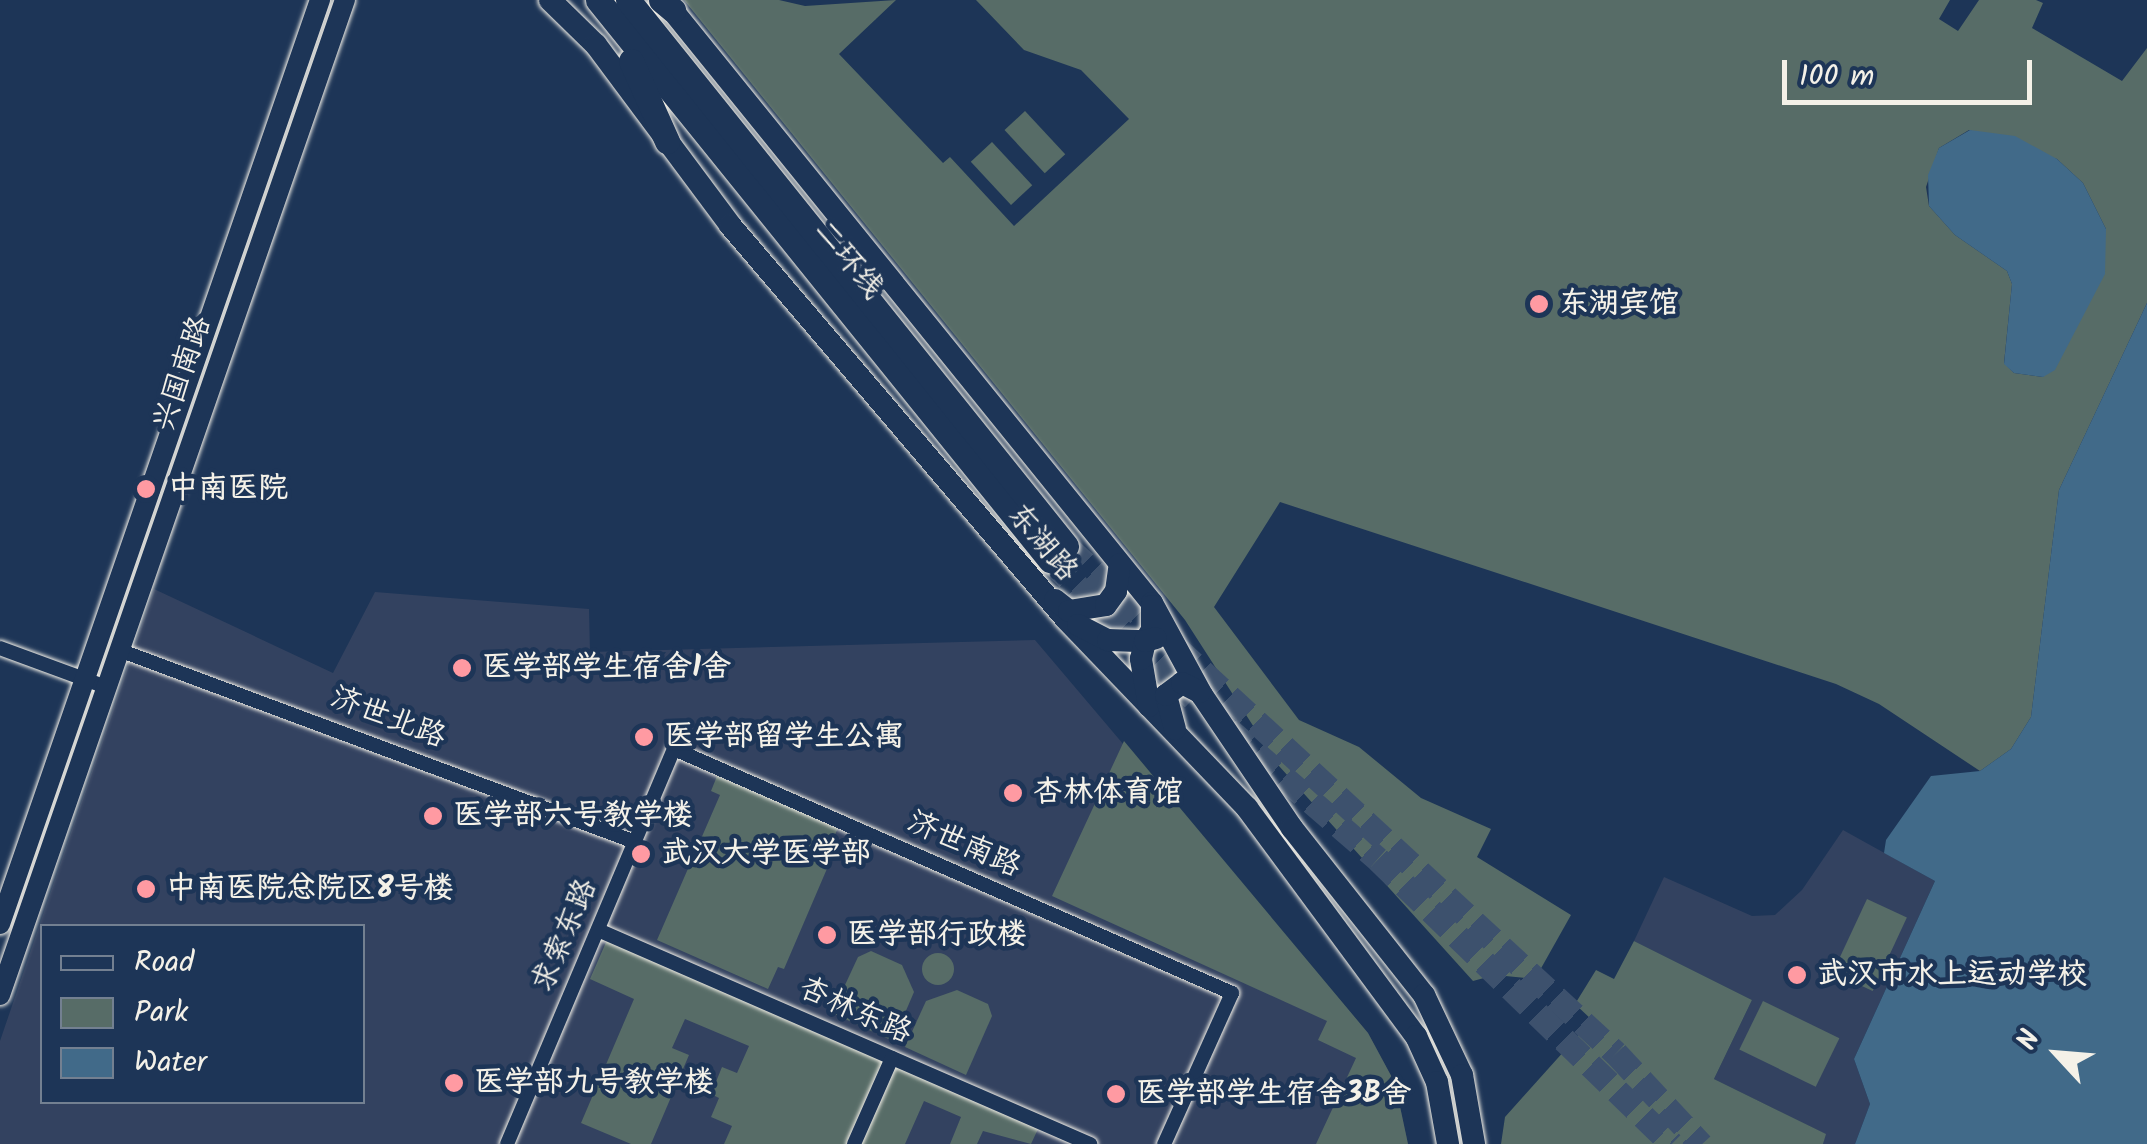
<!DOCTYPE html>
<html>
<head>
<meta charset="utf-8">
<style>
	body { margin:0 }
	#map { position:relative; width:2147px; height:1144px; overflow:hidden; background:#1d3557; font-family:Kalam,"LXGW WenKai TC",sans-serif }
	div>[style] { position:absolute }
	.built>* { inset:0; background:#334260 }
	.green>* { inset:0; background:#576c67; transform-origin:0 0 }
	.round { border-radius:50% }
	.water>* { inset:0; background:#416a89 }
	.highway-tunnel>* { height:25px; margin-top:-12.5px; transform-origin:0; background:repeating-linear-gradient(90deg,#3d516d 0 25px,transparent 0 37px) }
	.roads { filter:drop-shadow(0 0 2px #f4f1e8) drop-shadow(0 0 2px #f4f1e8) }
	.street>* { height:14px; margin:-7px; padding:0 7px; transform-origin:7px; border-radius:7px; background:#1d3557 }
	.secondary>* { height:20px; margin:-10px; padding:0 10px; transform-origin:10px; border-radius:10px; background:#1d3557 }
	.primary>* { height:22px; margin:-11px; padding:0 11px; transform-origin:11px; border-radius:11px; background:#1d3557 }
	.highway>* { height:25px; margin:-12.5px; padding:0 12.5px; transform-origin:12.5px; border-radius:12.5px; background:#1d3557 }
	.dots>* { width:28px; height:28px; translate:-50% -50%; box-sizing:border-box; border:5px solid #1d3557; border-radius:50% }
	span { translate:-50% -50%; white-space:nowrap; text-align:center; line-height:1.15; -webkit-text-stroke:9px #1d3557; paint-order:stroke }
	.street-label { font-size:30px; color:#f4f1e8 }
	.poi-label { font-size:30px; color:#f4f1e8; font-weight:700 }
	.left { translate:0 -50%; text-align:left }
	.legend { position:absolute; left:40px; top:924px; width:325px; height:180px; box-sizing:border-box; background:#1d3557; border:2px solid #738091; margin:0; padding:12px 18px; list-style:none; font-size:30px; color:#f4f1e8 }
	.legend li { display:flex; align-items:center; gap:20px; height:50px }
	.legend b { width:50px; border:2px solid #738091 }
	.north { position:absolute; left:2007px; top:1004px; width:100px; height:100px; -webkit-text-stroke:8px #1d3557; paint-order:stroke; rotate:296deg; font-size:28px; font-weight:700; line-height:40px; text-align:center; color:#f4f1e8 }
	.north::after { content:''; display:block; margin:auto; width:35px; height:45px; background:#f4f1e8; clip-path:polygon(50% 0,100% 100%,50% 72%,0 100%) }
	.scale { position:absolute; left:1782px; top:60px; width:250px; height:45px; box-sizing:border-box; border:5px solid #f4f1e8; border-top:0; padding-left:12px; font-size:30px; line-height:35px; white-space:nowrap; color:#f4f1e8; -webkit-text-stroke:8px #1d3557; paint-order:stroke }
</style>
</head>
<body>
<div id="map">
	<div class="built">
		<i style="clip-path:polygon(evenodd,154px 589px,333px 673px,375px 592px,589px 609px,590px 652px,1035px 640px,1368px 1033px,1395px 1083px,1408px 1144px,0 1144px,0 1041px,154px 589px,42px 926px,362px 926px,362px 1102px,42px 1102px,42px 926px)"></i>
		<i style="clip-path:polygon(1843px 830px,1935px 881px,1854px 1059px,1870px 1104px,1855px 1144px,1823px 1144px,1825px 1134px,1714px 1079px,1752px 1000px,1634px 941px,1664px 877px,1752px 916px,1775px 915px,1802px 890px)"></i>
	</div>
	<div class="green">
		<i style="clip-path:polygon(evenodd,684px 0,779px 0,805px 6px,896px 0,839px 54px,943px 163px,950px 157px,1014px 226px,1129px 119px,1081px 70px,1024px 50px,976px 0,1950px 0,1939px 19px,1958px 31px,1979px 0,2036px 0,2043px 3px,2032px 28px,2122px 81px,2147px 48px,2147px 303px,2059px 490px,2031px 717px,2011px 749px,1980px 771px,1879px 704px,1836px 684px,1280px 502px,1214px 607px,1299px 720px,1359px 747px,1421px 798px,1491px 829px,1477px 857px,1571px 915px,1535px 979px,1495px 975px,1473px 981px,1279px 766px,1185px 620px,684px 0,1969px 130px,2057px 159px,2083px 183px,2106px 229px,2043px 377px,2014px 373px,2004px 363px,2012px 284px,2007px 271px,1955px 235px,1929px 206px,1926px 187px,1939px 148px,1969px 130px)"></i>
		<i style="left:1025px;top:111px;width:59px;height:28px;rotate:47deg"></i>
		<i style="left:992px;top:142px;width:59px;height:29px;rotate:47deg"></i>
		<i style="clip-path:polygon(1124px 741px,1368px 1033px,1395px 1083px,1408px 1144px,1316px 1144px,1356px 1058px,1318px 1040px,1327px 1021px,1052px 896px)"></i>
		<i style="clip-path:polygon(717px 776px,838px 828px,823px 861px,829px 864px,784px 969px,778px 967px,768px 989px,657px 940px,720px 795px,711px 791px)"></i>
		<i style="left:1867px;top:899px;width:44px;height:81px;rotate:25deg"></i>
		<i style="clip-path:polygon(607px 940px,1038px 1129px,1031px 1144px,983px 1131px,977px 1144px,950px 1144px,961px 1117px,924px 1101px,905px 1144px,724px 1144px,732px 1126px,711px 1117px,719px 1098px,711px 1094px,722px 1067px,737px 1073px,749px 1046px,685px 1019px,672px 1048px,689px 1055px,651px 1144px,631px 1144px,581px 1123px,634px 999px,590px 979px)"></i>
		<i style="clip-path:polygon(1634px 941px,1752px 1000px,1714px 1079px,1826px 1134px,1823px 1144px,1501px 1144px,1505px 1117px,1592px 1020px,1575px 1004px,1596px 970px,1614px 979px)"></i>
		<i style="clip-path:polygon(871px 951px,902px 965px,914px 992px,893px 1041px,832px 1013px,858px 957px)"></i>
		<i class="round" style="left:922px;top:953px;width:32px;height:32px"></i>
		<i style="clip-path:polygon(957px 990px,988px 1004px,992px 1016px,966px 1075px,905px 1047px,926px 1001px)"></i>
		<i style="left:1763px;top:1001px;width:85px;height:54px;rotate:26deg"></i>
	</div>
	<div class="water">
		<i style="clip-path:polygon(1970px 130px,2015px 136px,2057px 159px,2083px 183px,2106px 229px,2105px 274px,2055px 370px,2043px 377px,2014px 373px,2004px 364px,2012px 284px,2007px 271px,1955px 235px,1929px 206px,1928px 175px,1939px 148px)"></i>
		<i style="clip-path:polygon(2147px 303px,2147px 1144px,1855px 1144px,1870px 1104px,1854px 1059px,1935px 881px,1884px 853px,1886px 840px,1931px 776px,1980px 771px,2011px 749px,2031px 717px,2059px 490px)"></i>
	</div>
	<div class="highway-tunnel">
		<i style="left:1066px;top:546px;width:748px;rotate:42.67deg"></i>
		<i style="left:1616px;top:1053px;width:125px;rotate:47deg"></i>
		<i style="left:1050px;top:560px;width:199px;rotate:43.8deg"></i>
		<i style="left:1228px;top:729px;width:198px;rotate:40.9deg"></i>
		<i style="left:1378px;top:859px;width:409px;rotate:44.1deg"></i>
	</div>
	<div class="roads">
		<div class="street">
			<i style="left:0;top:648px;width:113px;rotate:20.2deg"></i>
			<i style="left:119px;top:650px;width:551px;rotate:20.41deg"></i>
			<i style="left:598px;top:930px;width:537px;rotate:23.51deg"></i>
			<i style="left:507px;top:1144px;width:429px;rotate:-67.1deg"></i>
			<i style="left:674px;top:749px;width:609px;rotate:23.62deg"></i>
			<i style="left:1232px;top:993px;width:166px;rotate:114.2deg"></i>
			<i style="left:854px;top:1144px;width:94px;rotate:-66.2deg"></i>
		</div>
		<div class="secondary">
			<i style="left:0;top:924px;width:978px;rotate:-70.9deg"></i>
			<i style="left:0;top:995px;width:1053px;rotate:-70.88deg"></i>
		</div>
		<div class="primary">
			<i style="left:550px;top:0;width:64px;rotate:44.4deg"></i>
			<i style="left:596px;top:45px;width:224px;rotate:53.3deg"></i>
			<i style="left:730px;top:225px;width:518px;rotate:49.54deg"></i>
			<i style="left:1066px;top:619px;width:262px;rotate:46.2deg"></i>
			<i style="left:1247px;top:808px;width:284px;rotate:53.5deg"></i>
			<i style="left:1416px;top:1036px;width:51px;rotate:65.5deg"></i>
			<i style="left:1437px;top:1082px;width:63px;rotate:79.9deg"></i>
			<i style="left:664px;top:0;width:776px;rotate:51.02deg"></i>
			<i style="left:1152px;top:603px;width:105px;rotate:61.5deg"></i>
			<i style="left:1202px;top:695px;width:161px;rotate:55.9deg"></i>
			<i style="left:1292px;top:828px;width:213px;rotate:51.7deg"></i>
			<i style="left:1424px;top:995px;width:89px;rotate:64.6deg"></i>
			<i style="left:1462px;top:1075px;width:70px;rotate:80.1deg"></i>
			<i style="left:1055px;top:600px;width:18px;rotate:38deg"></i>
			<i style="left:1069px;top:611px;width:37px;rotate:-9deg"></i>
			<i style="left:1106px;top:605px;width:17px;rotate:-54deg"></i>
			<i style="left:1116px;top:591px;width:27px;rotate:-82deg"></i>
			<i style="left:1078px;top:625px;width:34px;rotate:27deg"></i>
			<i style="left:1108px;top:640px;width:37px;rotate:2deg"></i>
			<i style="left:1145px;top:641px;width:13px;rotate:-58deg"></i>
			<i style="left:1152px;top:630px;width:24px;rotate:-90deg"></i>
			<i style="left:1149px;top:706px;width:48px;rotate:-99.7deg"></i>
			<i style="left:1141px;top:659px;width:18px;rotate:-77deg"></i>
			<i style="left:1145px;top:641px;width:11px;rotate:-15deg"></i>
			<i style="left:1175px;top:729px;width:35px;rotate:-105deg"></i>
			<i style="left:1166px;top:695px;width:20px;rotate:-37deg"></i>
			<i style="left:1182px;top:683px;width:20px;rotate:27deg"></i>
		</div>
		<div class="highway">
			<i style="left:598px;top:0;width:720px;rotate:51.09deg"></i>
			<i style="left:628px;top:0;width:700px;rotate:51.26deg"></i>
			<i style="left:661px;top:0;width:16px;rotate:40deg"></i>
			<i style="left:631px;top:61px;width:88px;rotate:65.8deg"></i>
		</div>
	</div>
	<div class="dots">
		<i style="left:1539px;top:304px;background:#ff9aa2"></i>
		<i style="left:146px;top:489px;background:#ff9aa2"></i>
		<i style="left:462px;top:668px;background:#ff9aa2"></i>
		<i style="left:644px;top:737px;background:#ff9aa2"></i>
		<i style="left:1013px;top:793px;background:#ff9aa2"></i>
		<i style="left:433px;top:816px;background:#ff9aa2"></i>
		<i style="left:641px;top:854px;background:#ff9aa2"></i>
		<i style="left:146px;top:889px;background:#ff9aa2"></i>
		<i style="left:827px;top:935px;background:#ff9aa2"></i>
		<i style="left:1797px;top:975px;background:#ff9aa2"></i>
		<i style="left:454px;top:1083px;background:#ff9aa2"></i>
		<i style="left:1116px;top:1094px;background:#ff9aa2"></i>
	</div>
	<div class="street-label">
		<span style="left:848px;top:260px;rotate:51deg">二环线</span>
		<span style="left:183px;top:374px;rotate:-71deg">兴国南路</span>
		<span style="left:1042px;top:543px;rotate:50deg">东湖路</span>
		<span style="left:388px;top:718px;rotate:21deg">济世北路</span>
		<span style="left:964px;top:845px;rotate:24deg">济世南路</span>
		<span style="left:565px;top:936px;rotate:-67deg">求索东路</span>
		<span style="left:855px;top:1011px;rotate:24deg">杏林东路</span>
	</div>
	<div class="poi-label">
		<span class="left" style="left:1559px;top:304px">东湖宾馆</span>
		<span class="left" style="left:168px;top:489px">中南医院</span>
		<span class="left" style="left:482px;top:668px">医学部学生宿舍1舍</span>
		<span class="left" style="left:664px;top:737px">医学部留学生公寓</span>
		<span class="left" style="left:1033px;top:793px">杏林体育馆</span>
		<span class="left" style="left:453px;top:816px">医学部六号教学楼</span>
		<span class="left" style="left:661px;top:854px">武汉大学医学部</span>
		<span class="left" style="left:166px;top:889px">中南医院总院区8号楼</span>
		<span class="left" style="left:847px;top:935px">医学部行政楼</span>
		<span class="left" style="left:1817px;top:975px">武汉市水上运动学校</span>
		<span class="left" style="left:474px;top:1083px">医学部九号教学楼</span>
		<span class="left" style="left:1136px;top:1094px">医学部学生宿舍3B舍</span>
	</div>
	<ul class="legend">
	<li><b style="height:12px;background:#1d3557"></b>Road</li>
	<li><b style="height:28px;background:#576c67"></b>Park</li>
	<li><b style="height:28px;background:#416a89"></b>Water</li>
	</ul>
	<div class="north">N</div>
	<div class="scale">100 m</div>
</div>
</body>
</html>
